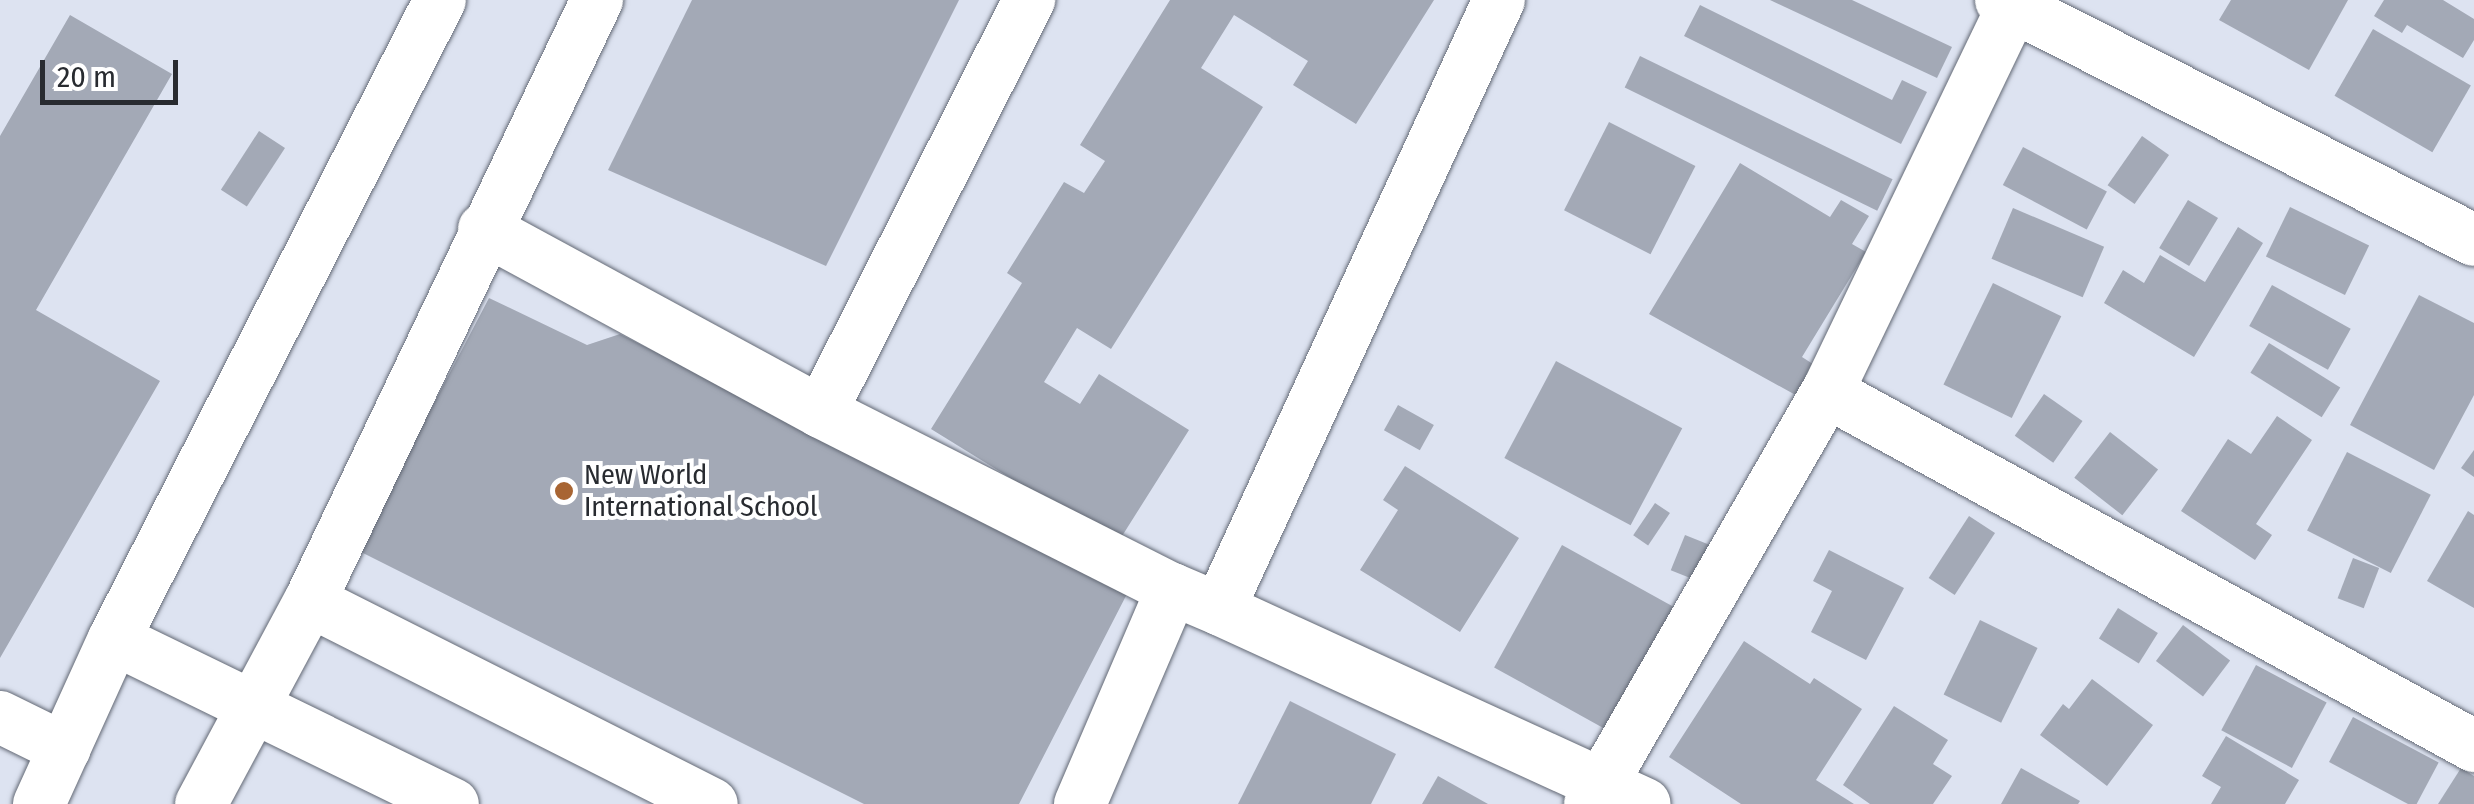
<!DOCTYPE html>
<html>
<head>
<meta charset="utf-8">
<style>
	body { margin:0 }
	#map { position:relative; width:2474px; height:804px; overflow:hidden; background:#dde3f1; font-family:"Fira Sans Condensed",sans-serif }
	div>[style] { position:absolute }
	.building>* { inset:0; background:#a3a9b6; transform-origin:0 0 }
	.roads { filter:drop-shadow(0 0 2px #636975) drop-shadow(0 0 2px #636975) }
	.minor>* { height:52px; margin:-26px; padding:0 26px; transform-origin:26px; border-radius:26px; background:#fff }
	.dots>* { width:28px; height:28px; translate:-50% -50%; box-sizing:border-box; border:5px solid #fff; border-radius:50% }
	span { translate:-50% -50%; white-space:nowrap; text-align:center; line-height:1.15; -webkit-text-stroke:8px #fff; paint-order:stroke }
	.poi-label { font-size:28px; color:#282b30 }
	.left { translate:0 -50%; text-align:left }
	.scale { position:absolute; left:40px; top:60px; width:138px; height:45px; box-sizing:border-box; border:5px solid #282b30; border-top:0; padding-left:12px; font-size:30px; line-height:35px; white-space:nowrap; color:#282b30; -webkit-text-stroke:8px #fff; paint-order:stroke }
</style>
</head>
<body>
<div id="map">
	<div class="building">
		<i style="clip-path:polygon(692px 0,959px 0,826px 266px,608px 170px)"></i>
		<i style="clip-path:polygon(1170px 0,1434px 0,1356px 124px,1293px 85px,1308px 61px,1234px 15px,1201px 68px,1263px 107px,1111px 349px,1077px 328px,1044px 382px,1080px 404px,1099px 374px,1189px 430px,1117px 544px,931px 429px,1022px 283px,1007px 273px,1064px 182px,1084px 193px,1105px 161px,1080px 145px)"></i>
		<i style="clip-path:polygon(1770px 0,1852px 0,1952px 47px,1937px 78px)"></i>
		<i style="clip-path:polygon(2231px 0,2348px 0,2309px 70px,2219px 20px)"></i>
		<i style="clip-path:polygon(2384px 0,2443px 0,2474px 19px,2474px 40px,2463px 58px,2407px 25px,2402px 33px,2374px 16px)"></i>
		<i style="clip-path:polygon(1700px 5px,1892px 100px,1902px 80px,1927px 92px,1901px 144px,1684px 36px)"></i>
		<i style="clip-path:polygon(70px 15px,172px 74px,36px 310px,160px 381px,0 658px,0 136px)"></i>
		<i style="left:2373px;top:29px;width:113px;height:77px;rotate:30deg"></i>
		<i style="left:1640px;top:56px;width:281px;height:35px;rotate:26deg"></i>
		<i style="left:1609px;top:122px;width:97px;height:99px;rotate:27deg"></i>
		<i style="left:259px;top:131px;width:31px;height:70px;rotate:33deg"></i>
		<i style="left:2142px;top:136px;width:33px;height:60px;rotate:35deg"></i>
		<i style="left:2023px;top:147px;width:95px;height:43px;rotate:28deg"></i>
		<i style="clip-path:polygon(1740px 163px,1830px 217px,1841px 200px,1869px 216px,1852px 244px,1866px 252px,1802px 357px,1819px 368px,1801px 398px,1649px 314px)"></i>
		<i style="left:2188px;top:200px;width:35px;height:56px;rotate:31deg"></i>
		<i style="left:2290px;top:207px;width:88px;height:55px;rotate:26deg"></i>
		<i style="left:2013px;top:208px;width:99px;height:55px;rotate:23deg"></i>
		<i style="clip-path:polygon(2238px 227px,2263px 243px,2194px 357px,2104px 303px,2123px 270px,2144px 283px,2160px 255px,2205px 282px)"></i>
		<i style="left:1993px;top:283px;width:76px;height:113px;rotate:26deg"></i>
		<i style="left:2272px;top:285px;width:90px;height:47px;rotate:29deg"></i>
		<i style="clip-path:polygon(2419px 295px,2474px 323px,2474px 395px,2434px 470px,2350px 425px)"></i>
		<i style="clip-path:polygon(489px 298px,587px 345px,620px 334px,1129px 590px,1019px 804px,864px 804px,357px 550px)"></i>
		<i style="left:2269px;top:343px;width:84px;height:35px;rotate:32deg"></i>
		<i style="left:1556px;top:361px;width:143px;height:110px;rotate:28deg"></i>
		<i style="left:2044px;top:394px;width:47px;height:51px;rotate:35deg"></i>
		<i style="left:1398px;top:405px;width:41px;height:29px;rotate:29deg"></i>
		<i style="clip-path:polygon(2277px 416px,2312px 440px,2256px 524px,2272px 535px,2255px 560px,2181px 511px,2228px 439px,2251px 454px)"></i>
		<i style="left:2110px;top:432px;width:61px;height:58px;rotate:38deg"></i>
		<i style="clip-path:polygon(2474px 450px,2474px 477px,2461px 468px)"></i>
		<i style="left:2347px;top:452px;width:94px;height:88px;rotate:27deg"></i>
		<i style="clip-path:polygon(1405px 466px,1519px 538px,1460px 632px,1360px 570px,1398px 510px,1383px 500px)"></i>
		<i style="left:1655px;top:503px;width:18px;height:39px;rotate:34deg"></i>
		<i style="clip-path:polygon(2468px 511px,2474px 515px,2474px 608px,2427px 581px)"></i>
		<i style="left:1969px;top:516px;width:31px;height:74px;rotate:33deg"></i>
		<i style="left:1685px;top:535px;width:35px;height:38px;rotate:22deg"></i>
		<i style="left:1562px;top:545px;width:132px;height:140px;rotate:29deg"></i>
		<i style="clip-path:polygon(1829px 550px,1904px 588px,1866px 660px,1811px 632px,1832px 591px,1813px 581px)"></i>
		<i style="left:2353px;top:558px;width:28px;height:43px;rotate:21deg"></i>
		<i style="left:2118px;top:608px;width:47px;height:36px;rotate:32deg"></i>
		<i style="left:1980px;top:620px;width:64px;height:83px;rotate:26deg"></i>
		<i style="left:2183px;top:625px;width:59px;height:45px;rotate:37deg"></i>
		<i style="clip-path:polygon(1744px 641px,1810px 684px,1814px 678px,1862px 709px,1816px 780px,1854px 804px,1741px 804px,1669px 757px)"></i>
		<i style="left:2256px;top:665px;width:80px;height:74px;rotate:28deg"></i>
		<i style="clip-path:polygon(2092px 679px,2153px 725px,2107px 786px,2040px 735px,2063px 704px,2069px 709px)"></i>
		<i style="clip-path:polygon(1290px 701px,1396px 754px,1371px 804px,1238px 804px)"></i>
		<i style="clip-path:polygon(1894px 706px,1948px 740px,1933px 764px,1952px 776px,1933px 804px,1870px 804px,1843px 785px)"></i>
		<i style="left:2353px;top:717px;width:97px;height:51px;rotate:28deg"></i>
		<i style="clip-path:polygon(2226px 736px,2299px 780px,2285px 804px,2211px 804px,2221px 787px,2202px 776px)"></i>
		<i style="clip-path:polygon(2021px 768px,2080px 801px,2078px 804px,2001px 804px)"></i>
		<i style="clip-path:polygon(2461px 768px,2474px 776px,2474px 804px,2438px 804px)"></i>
		<i style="clip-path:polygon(1438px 776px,1488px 804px,1422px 804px)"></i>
	</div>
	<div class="roads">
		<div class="minor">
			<i style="left:2001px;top:0;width:530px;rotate:26.9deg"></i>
			<i style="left:2016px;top:0;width:435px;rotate:115.7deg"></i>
			<i style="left:1827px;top:392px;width:738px;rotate:28.68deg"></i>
			<i style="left:484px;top:229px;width:383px;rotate:28.5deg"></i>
			<i style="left:821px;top:412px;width:393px;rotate:26.8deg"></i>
			<i style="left:821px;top:412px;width:462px;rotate:-63.2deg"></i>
			<i style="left:310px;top:601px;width:450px;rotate:26.8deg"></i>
			<i style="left:1219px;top:609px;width:468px;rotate:24.6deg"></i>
			<i style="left:114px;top:639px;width:377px;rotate:26deg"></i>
			<i style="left:0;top:717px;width:72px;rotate:26.2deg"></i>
			<i style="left:39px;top:804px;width:181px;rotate:-65.6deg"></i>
			<i style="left:114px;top:639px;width:717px;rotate:-62.97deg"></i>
			<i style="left:201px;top:804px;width:230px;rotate:-61.8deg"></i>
			<i style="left:310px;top:601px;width:666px;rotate:-64.47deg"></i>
			<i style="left:1080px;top:804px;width:234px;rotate:-66.8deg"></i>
			<i style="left:1172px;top:589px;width:51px;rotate:23.1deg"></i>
			<i style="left:1219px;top:609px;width:670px;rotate:-65.31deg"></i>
			<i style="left:1590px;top:804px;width:475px;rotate:-60.1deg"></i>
		</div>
	</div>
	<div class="dots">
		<i style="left:564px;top:491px;background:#a86533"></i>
	</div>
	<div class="poi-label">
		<span class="left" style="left:584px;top:491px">New World<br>International School</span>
	</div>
	<div class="scale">20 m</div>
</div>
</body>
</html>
